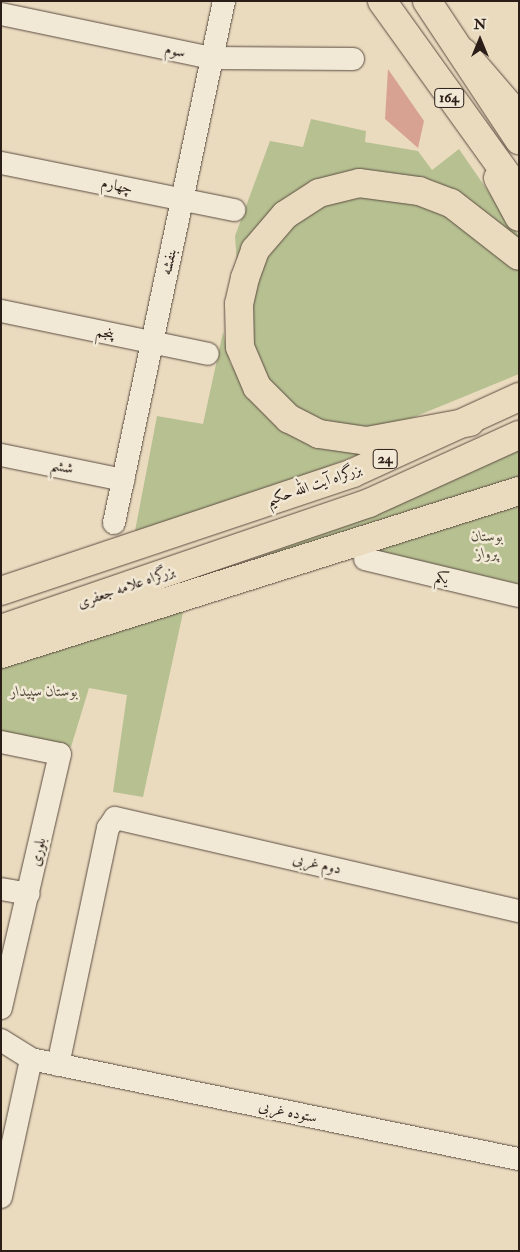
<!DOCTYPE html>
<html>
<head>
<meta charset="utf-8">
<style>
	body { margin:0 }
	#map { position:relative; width:520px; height:1252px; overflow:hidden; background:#eadbbf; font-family:"IM FELL Double Pica",Amiri,serif }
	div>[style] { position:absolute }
	.green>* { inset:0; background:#b7c091 }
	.building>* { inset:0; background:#d8a292 }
	.roads { filter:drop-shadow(0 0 1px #5b4c41) drop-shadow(0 0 1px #5b4c41) }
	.minor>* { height:22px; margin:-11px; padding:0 11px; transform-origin:11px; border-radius:11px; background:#f1e8d5 }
	.major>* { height:28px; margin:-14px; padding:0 14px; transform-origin:14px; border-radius:14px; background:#eadbbf }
	.highway>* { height:28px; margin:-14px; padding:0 14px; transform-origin:14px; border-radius:14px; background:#eadbbf }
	span { translate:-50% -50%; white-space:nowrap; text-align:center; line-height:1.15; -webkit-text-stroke:5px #f1e8d5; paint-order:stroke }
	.shield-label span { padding:1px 4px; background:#f1e8d5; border:1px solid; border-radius:4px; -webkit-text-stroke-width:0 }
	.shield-label { font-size:14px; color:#2b1d17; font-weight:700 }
	.street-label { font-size:15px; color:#2b1d17 }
	.park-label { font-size:15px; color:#554e3c; font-style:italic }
	.frame { position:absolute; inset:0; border:2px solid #2b1d17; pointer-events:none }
	.north { position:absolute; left:455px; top:15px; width:50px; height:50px; -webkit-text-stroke:4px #f1e8d5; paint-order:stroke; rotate:0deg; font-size:14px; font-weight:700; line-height:20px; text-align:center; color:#2b1d17 }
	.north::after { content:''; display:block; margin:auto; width:18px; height:22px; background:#2b1d17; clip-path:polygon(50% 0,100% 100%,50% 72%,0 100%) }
</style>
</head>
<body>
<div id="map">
	<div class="green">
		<i style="clip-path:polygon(311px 119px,366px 131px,365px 142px,418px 151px,432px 170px,459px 149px,519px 236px,519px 245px,431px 183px,392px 173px,362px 172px,237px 265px,235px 236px,270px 141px,303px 147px)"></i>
		<i style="clip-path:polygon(351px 192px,432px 205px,509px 258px,519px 270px,519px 374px,385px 429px,314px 425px,258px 370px,247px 317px,262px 259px,311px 207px)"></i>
		<i style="clip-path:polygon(223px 332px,230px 363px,268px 418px,289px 433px,383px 445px,283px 484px,135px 531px,157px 416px,203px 424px)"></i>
		<i style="clip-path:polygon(519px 450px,519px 480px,225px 570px,349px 523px)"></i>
		<i style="clip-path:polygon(519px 501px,519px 584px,370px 550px)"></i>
		<i style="clip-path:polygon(184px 608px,143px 797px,113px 792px,127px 695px,89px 688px,71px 747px,1px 734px,1px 658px)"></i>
	</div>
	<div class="building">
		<i style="clip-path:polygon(388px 69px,424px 121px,418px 148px,385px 119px)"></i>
	</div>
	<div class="roads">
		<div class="minor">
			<i style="left:1px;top:14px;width:215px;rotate:11.8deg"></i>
			<i style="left:211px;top:58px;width:142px;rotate:0.4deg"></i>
			<i style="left:1px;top:163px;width:238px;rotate:11.4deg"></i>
			<i style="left:1px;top:311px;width:211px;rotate:11.7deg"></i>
			<i style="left:1px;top:455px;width:125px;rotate:11.6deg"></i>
			<i style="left:114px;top:523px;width:533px;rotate:-78.1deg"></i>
			<i style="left:365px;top:559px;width:158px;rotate:13.5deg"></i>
			<i style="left:1px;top:742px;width:60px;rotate:11.5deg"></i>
			<i style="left:60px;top:754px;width:261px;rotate:103.1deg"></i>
			<i style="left:1px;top:889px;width:28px;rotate:10deg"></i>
			<i style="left:1px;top:1040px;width:36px;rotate:32deg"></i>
			<i style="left:31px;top:1059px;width:498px;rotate:11.6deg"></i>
			<i style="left:58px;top:1065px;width:242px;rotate:-78.1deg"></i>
			<i style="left:108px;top:828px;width:12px;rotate:-55deg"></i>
			<i style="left:115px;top:818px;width:415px;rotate:13deg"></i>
			<i style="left:1px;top:1197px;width:141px;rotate:-77.7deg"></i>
		</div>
		<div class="major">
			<i style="left:382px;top:1px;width:235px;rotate:54.3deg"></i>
			<i style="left:427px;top:1px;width:167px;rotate:56.5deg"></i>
			<i style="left:498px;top:178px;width:44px;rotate:61.7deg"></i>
		</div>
		<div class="highway">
			<i style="left:463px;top:52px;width:86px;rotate:49.3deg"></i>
			<i style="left:470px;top:422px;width:105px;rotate:169.5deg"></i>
			<i style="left:367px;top:441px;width:49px;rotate:-171.7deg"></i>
			<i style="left:319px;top:434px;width:34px;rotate:-153deg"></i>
			<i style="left:289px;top:419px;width:45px;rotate:-135deg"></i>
			<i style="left:257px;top:387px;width:43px;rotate:-113deg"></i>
			<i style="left:240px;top:347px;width:43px;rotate:-91.3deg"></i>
			<i style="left:239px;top:304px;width:27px;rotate:-77deg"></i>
			<i style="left:245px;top:278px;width:30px;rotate:-70deg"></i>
			<i style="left:255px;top:250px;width:46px;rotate:-49.4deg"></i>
			<i style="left:285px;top:215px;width:40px;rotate:-32.9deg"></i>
			<i style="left:319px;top:193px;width:41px;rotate:-14deg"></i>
			<i style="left:359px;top:183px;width:61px;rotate:7.6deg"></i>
			<i style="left:419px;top:191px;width:34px;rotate:21deg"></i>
			<i style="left:451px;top:203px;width:86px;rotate:37.9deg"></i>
			<i style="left:1px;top:591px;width:371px;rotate:-18.5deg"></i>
			<i style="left:353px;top:473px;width:183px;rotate:-24.6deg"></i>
			<i style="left:1px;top:629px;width:389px;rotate:-18.9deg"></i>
			<i style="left:369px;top:503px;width:165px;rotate:-24.4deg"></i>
			<i style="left:1px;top:654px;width:543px;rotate:-17.47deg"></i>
		</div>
	</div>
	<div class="shield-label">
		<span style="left:449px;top:98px">164</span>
		<span style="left:385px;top:459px">24</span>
	</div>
	<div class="street-label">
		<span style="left:175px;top:51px;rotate:12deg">سوم</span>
		<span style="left:117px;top:186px;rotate:12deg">چهارم</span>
		<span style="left:169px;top:262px;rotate:-78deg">بنفشه</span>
		<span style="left:105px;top:333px;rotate:12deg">پنجم</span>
		<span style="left:62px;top:467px;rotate:12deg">ششم</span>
		<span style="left:314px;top:485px;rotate:-19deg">بزرگراه آیت الله حکیم</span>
		<span style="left:442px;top:578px;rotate:14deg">یکم</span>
		<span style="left:126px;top:587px;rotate:-19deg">بزرگراه علامه جعفری</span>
		<span style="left:38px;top:852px;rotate:-77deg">بلوری</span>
		<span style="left:317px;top:864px;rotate:13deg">دوم غربی</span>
		<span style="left:288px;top:1112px;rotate:12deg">ستوده غربی</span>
	</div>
	<div class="park-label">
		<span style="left:487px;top:545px">بوستان<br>پرواز</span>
		<span style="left:44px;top:692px">بوستان سپیدار</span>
	</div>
	<div class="frame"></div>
	<div class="north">N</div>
</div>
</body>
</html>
